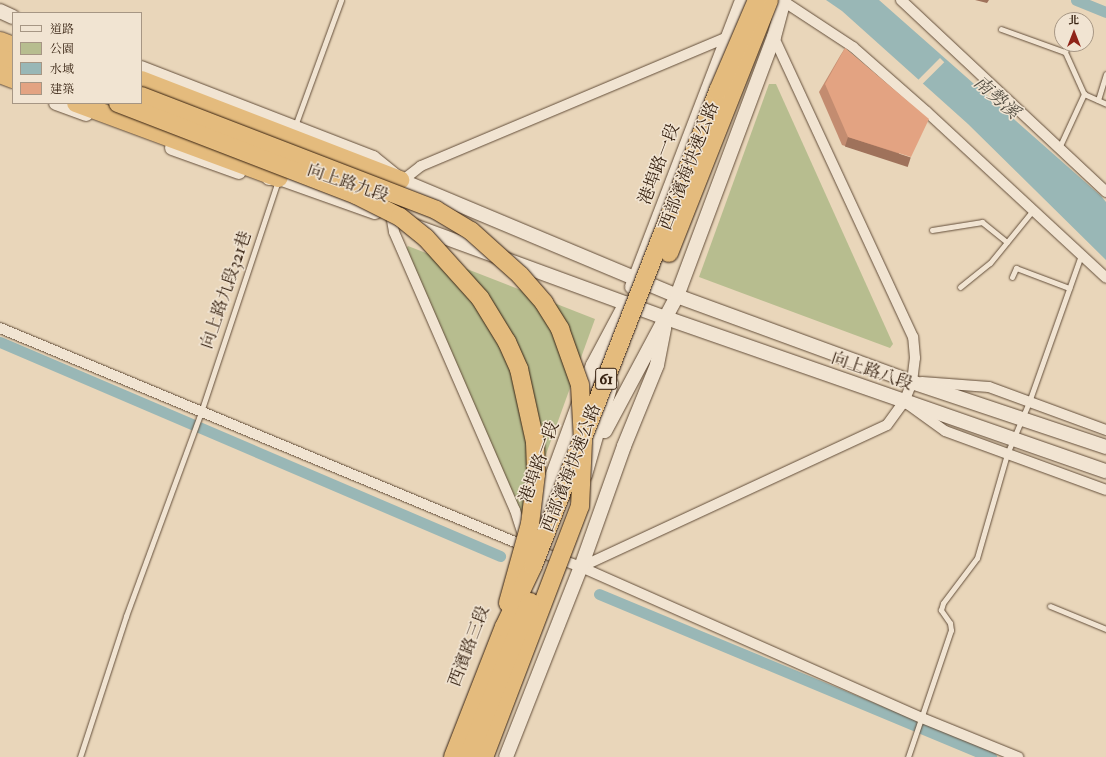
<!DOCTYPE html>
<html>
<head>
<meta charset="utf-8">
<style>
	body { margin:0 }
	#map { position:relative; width:1106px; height:757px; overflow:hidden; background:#e9d6ba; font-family:"IM FELL Double Pica","Noto Serif TC",serif }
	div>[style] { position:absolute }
	.green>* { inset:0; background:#b7bd8f }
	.water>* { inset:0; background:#99b7b6 }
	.pier>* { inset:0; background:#e9d6ba; transform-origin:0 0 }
	.canal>* { height:11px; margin:-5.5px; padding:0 5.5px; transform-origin:5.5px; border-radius:5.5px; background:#99b7b6 }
	.roads { filter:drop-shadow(0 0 1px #634e3a) drop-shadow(0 0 1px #634e3a) }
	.lane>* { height:5px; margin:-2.5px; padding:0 2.5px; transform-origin:2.5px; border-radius:2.5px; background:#f1e4d2 }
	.street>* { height:10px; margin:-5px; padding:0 5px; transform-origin:5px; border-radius:5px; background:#f1e4d2 }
	.secondary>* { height:14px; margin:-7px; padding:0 7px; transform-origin:7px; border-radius:7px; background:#f1e4d2 }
	.highway>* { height:18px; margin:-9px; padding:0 9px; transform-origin:9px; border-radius:9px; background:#e4bb7d }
	.bridges { filter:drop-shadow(0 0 1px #362110) drop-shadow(0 0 1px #362110) }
	.highway-bridge>* { height:18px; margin:-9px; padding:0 9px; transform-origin:9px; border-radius:9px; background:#e4bb7d }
	.wall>* { inset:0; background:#c38c70 }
	.shaded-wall>* { inset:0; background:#9f725b; transform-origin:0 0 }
	.building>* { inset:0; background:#e3a382 }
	span { translate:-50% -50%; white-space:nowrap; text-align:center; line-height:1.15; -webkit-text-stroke:3px #f1e4d2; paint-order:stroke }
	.shield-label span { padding:1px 3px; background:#f1e4d2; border:1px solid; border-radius:3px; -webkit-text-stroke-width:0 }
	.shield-label { font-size:16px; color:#362110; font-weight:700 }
	.street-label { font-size:17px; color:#362110 }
	.water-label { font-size:18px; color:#544e42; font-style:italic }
	.legend { position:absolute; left:12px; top:12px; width:130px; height:92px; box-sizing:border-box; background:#f1e4d2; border:1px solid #a69684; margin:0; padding:5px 7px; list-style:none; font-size:12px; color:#362110 }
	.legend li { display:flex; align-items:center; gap:8px; height:20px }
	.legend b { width:20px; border:1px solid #a69684 }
	.north { position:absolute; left:1054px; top:12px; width:40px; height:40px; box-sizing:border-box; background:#f1e4d2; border:1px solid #a69684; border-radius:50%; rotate:0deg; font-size:11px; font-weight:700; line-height:16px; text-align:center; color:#362110 }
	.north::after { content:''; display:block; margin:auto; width:14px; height:18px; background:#8f2418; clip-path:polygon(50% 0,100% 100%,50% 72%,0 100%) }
</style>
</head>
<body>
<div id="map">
	<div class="green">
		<i style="clip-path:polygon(769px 84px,776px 84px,893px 344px,890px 348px,699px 277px)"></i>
		<i style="clip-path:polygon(408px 246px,595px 319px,524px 515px,519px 515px,405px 251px)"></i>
	</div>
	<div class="water">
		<i style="clip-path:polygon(826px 0,879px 0,1101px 196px,1106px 202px,1106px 260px,968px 124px,842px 11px)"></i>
	</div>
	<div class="pier">
		<i style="left:940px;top:58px;width:6px;height:32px;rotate:45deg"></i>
	</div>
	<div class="canal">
		<i style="left:1076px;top:0;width:32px;rotate:22deg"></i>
		<i style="left:0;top:342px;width:544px;rotate:23.17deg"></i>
		<i style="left:599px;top:594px;width:425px;rotate:22.6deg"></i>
	</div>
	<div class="roads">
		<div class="lane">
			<i style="left:1001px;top:29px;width:68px;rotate:19.8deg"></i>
			<i style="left:1065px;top:52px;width:46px;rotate:65.7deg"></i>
			<i style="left:1084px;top:94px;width:24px;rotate:24deg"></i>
			<i style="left:1065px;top:52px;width:9px;rotate:-69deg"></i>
			<i style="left:1098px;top:100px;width:27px;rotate:-73deg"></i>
			<i style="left:295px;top:126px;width:134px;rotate:-69.9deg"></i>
			<i style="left:1059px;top:148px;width:60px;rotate:-65.2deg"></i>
			<i style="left:932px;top:230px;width:51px;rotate:-9.1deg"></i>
			<i style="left:982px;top:222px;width:32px;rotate:39deg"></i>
			<i style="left:1012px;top:277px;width:10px;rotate:-66deg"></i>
			<i style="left:1016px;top:268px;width:57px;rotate:20.7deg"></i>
			<i style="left:960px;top:287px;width:38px;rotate:-39deg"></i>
			<i style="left:990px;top:263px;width:68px;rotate:-50.9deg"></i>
			<i style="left:1050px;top:606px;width:61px;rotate:22.3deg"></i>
			<i style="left:80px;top:757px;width:148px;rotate:-71.9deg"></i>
			<i style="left:126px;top:616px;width:217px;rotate:-69.8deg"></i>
			<i style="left:201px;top:412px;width:243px;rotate:-71.6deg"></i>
			<i style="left:908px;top:757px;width:134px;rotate:-71.3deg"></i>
			<i style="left:951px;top:630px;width:7px;rotate:-98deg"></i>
			<i style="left:950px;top:623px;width:16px;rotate:-125deg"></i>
			<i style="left:941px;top:610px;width:7px;rotate:-74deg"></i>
			<i style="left:943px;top:603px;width:56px;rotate:-52.9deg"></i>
			<i style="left:977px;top:558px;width:108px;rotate:-73.9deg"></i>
			<i style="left:1007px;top:454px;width:56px;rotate:-67.1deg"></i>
			<i style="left:1029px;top:402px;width:156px;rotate:-70.5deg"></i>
		</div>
		<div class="street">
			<i style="left:901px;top:0;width:281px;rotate:43.1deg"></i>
			<i style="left:783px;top:1px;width:84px;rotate:33.3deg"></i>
			<i style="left:853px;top:47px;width:98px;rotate:41.3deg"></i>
			<i style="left:927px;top:112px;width:244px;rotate:42.8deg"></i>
			<i style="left:398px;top:184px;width:29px;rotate:-38deg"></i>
			<i style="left:421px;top:166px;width:331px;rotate:-22.8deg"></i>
			<i style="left:390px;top:209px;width:23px;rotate:80deg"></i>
			<i style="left:394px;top:232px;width:303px;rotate:66.5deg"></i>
			<i style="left:515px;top:510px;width:29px;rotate:72deg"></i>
			<i style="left:0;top:328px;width:571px;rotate:22.57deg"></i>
			<i style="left:527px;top:547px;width:58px;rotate:20.3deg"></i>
			<i style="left:581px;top:567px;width:373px;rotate:23.9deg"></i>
			<i style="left:922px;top:718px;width:104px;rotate:22.1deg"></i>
			<i style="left:922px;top:382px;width:67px;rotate:4.3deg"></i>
			<i style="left:989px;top:387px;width:125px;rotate:20.2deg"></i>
			<i style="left:909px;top:405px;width:44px;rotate:35.8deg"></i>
			<i style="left:945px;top:431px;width:171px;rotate:20.1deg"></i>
			<i style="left:581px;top:567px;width:337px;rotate:-24.9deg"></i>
			<i style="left:887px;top:425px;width:29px;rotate:-54deg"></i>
			<i style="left:904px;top:402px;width:22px;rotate:-68deg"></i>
			<i style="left:912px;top:382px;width:24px;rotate:-83deg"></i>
			<i style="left:915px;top:358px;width:21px;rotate:-95deg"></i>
			<i style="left:913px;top:337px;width:331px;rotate:-114.9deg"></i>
		</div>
		<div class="secondary">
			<i style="left:0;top:11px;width:14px;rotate:25deg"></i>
			<i style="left:141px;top:68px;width:249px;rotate:21.2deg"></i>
			<i style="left:373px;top:158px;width:35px;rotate:39deg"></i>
			<i style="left:400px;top:180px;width:300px;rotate:22.7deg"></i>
			<i style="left:677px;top:296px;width:250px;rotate:20.1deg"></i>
			<i style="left:912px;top:382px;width:205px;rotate:18.5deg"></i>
			<i style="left:56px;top:103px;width:32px;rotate:20deg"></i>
			<i style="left:172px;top:148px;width:71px;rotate:19.7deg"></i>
			<i style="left:269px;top:178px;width:10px"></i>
			<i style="left:279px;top:178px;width:102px;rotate:19.5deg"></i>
			<i style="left:417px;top:227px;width:265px;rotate:20.1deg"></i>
			<i style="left:666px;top:318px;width:466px;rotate:19.2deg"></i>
			<i style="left:632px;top:287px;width:307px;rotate:-69deg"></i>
			<i style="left:605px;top:431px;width:153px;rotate:-61.9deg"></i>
			<i style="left:677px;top:296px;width:277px;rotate:-69.5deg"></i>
			<i style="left:774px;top:37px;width:38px;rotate:-75deg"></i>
			<i style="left:585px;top:475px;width:95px;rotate:-74.1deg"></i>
			<i style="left:534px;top:526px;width:171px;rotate:-69.9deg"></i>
			<i style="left:593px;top:365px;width:70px;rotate:-62deg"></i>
			<i style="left:506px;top:757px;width:204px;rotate:-68.5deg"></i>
			<i style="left:581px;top:567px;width:128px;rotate:-70.4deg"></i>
			<i style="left:624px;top:446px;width:87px;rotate:-67.8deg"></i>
			<i style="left:657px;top:365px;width:38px;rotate:-79deg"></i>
		</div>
		<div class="highway">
			<i style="left:0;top:41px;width:14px;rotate:21deg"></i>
			<i style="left:0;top:58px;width:14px;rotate:21deg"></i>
			<i style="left:0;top:74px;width:14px;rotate:21deg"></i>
			<i style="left:141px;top:80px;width:278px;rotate:21.1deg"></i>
			<i style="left:76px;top:103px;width:216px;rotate:20.3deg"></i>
		</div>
	</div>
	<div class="bridges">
		<div class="highway-bridge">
			<i style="left:141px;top:96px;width:316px;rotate:21.1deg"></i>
			<i style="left:436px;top:210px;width:41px;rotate:31deg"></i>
			<i style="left:471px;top:231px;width:66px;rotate:41.9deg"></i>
			<i style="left:520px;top:275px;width:37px;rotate:49deg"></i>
			<i style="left:544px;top:303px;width:31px;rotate:58deg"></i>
			<i style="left:560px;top:329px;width:59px;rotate:70.3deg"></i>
			<i style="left:580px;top:385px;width:56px;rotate:86.9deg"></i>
			<i style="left:583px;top:441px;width:65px;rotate:92.6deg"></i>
			<i style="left:580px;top:506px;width:269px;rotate:110.9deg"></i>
			<i style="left:118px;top:103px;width:255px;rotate:21.1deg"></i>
			<i style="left:356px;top:195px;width:49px;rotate:26.6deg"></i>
			<i style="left:400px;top:217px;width:33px;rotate:39deg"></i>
			<i style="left:426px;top:238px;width:81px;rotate:48deg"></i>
			<i style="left:480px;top:298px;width:52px;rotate:58.5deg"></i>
			<i style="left:507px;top:342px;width:30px;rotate:66deg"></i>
			<i style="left:519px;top:369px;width:75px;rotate:77.6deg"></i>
			<i style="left:535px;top:442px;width:32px;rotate:88deg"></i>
			<i style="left:536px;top:474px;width:50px;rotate:96.8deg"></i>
			<i style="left:530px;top:524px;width:82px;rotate:105.6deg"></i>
			<i style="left:669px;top:253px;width:272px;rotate:-68.4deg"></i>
			<i style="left:453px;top:757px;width:140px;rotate:-68.6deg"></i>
			<i style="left:504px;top:627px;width:68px;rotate:-64.6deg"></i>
			<i style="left:533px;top:566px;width:510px;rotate:-68.72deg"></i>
			<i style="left:718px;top:91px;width:99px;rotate:-66.8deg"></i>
			<i style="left:468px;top:757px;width:167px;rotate:-68.2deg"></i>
		</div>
	</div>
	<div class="wall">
		<i style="clip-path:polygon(845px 48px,905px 165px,842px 145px,819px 92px,840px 56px)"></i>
	</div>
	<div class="shaded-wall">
		<i style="clip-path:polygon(975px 0,989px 0,987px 3px)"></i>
		<i style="left:848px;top:137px;width:66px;height:10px;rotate:18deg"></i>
	</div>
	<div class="building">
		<i style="clip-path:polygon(845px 48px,929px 119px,911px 157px,848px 137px,825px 84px)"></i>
	</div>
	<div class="shield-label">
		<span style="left:606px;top:379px">61</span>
	</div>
	<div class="street-label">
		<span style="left:659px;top:164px;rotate:-69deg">港埠路一段</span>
		<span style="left:689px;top:166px;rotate:-69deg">西部濱海快速公路</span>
		<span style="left:348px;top:183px;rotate:19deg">向上路九段</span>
		<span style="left:226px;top:290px;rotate:-71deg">向上路九段321巷</span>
		<span style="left:872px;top:371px;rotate:19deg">向上路八段</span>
		<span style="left:539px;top:462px;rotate:-70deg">港埠路一段</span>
		<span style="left:571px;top:468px;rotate:-69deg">西部濱海快速公路</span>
		<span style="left:469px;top:646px;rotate:-69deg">西濱路三段</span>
	</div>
	<div class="water-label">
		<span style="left:996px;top:98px;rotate:42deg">南勢溪</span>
	</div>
	<ul class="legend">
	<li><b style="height:5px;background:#f1e4d2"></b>道路</li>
	<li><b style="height:11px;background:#b7bd8f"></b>公園</li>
	<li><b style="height:11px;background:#99b7b6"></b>水域</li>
	<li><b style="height:11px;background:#e3a382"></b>建築</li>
	</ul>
	<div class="north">北</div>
</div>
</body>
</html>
